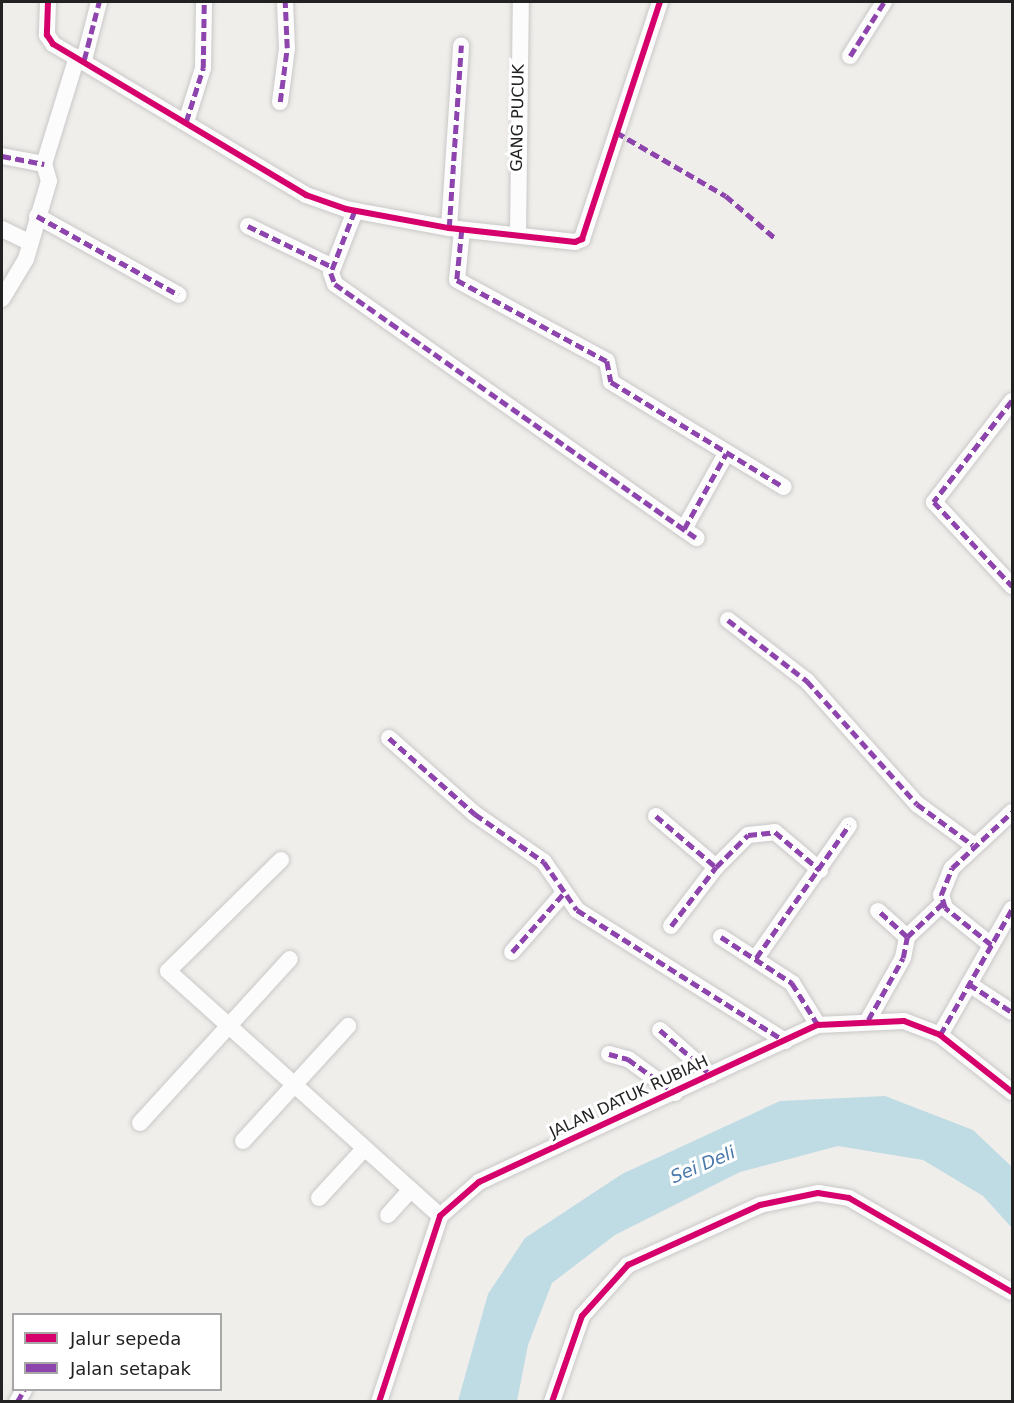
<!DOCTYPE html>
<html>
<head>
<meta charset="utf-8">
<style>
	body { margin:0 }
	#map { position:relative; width:1014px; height:1403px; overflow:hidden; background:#f0eeeb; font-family:"DejaVu Sans",sans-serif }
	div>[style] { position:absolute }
	.water>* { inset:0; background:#bfdbe3 }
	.roads { filter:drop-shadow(0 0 2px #c9c8c7) drop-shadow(0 0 2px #c9c8c7) }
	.street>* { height:16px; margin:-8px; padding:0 8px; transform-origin:8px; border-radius:8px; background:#fdfcfc }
	.quiet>* { height:4.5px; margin-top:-2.25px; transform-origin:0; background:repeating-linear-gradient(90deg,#8e44ad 0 9px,transparent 0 13.5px) }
	.cycleway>* { height:6px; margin:-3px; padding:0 3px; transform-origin:3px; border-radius:3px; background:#d6006c }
	span { translate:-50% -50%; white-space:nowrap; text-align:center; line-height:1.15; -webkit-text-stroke:6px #fff; paint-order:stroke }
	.street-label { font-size:16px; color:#222 }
	.water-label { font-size:18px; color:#4a7aab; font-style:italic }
	.frame { position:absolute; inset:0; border:3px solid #222; pointer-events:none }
	.legend { position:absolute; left:12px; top:1313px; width:210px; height:78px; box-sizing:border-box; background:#fff; border:2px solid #a7a7a7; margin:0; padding:8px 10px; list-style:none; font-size:18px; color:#222 }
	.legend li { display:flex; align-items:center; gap:12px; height:30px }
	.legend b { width:30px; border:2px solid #a7a7a7 }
</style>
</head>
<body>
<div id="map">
	<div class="water">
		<i style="clip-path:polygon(885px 1096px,973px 1130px,1012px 1167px,1012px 1228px,983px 1196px,923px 1160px,838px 1146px,740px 1172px,615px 1235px,552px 1283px,528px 1345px,517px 1401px,458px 1401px,488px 1294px,525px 1238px,622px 1174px,780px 1101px)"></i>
	</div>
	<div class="roads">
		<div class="street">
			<i style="left:48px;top:2px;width:33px;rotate:92deg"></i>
			<i style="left:47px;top:35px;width:11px;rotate:56deg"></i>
			<i style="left:53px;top:44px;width:295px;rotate:30.8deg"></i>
			<i style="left:306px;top:195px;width:42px;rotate:19.3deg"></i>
			<i style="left:346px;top:209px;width:105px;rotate:10.5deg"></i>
			<i style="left:449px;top:228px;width:127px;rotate:6.3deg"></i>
			<i style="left:575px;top:242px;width:8px;rotate:-23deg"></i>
			<i style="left:582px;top:239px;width:250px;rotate:-71.8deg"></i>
			<i style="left:850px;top:56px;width:64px;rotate:-57.8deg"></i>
			<i style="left:84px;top:60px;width:60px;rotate:-75.5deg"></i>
			<i style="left:280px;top:102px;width:54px;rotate:-82.6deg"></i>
			<i style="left:287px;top:48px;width:46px;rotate:-92.5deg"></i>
			<i style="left:186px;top:122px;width:57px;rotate:-72.5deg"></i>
			<i style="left:203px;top:68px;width:66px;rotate:-89.1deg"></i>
			<i style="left:2px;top:156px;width:43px;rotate:10.8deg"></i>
			<i style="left:355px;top:211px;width:66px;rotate:111.2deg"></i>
			<i style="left:331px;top:273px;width:12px;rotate:70deg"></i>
			<i style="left:335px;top:284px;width:442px;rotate:35.1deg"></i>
			<i style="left:37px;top:216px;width:162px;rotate:29.1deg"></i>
			<i style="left:248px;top:226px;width:94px;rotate:25.8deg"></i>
			<i style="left:449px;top:228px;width:183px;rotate:-86.2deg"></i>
			<i style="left:2px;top:229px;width:30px;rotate:26deg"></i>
			<i style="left:462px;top:230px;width:50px;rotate:95.7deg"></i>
			<i style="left:457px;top:280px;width:170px;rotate:28.4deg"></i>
			<i style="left:607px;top:361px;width:21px;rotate:79deg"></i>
			<i style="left:611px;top:382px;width:202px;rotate:31.3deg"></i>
			<i style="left:518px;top:235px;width:233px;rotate:-89.3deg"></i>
			<i style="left:2px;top:299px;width:47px;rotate:-59deg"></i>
			<i style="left:26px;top:259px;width:81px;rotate:-73.6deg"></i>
			<i style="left:49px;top:181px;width:18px;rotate:-106deg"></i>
			<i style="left:44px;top:164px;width:112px;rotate:-72.9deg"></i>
			<i style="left:1012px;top:401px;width:128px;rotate:127.7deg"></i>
			<i style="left:934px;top:502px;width:115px;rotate:47.1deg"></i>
			<i style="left:684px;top:529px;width:86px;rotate:-60.8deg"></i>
			<i style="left:728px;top:620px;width:100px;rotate:37.7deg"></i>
			<i style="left:807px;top:681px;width:165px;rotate:48.2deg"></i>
			<i style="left:917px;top:804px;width:69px;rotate:36.2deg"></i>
			<i style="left:389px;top:738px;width:115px;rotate:41.5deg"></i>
			<i style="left:475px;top:814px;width:84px;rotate:34.8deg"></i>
			<i style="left:544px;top:862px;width:58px;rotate:55.5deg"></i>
			<i style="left:577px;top:910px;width:246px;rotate:32.2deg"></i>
			<i style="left:656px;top:816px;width:79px;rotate:40.4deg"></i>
			<i style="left:281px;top:860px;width:158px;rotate:135.5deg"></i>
			<i style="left:168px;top:971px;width:366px;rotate:42deg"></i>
			<i style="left:671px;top:926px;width:74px;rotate:-52.7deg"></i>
			<i style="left:716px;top:867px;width:45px;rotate:-45deg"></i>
			<i style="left:748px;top:835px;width:27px;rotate:-6deg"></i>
			<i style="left:775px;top:832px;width:59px;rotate:40.2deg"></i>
			<i style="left:721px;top:937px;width:85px;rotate:32.9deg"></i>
			<i style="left:792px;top:983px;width:49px;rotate:58.2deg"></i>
			<i style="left:907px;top:937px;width:50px;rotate:-43.4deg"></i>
			<i style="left:991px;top:945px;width:59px;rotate:-141.2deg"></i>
			<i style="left:945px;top:908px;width:14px;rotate:-107deg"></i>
			<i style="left:941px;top:895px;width:29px;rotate:-68deg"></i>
			<i style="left:952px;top:868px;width:82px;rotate:-43deg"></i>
			<i style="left:512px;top:952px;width:77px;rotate:-48.7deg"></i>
			<i style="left:756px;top:958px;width:162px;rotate:-55deg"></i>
			<i style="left:969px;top:984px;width:51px;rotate:33.1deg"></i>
			<i style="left:868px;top:1020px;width:71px;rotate:-60.6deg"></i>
			<i style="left:903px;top:958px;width:21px;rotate:-79deg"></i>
			<i style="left:907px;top:937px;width:39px;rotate:-138deg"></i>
			<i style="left:660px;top:1030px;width:68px;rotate:41.4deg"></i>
			<i style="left:940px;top:1035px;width:145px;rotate:-60.3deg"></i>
			<i style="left:609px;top:1054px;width:20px;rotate:15deg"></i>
			<i style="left:628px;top:1059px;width:58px;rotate:35.9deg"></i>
			<i style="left:140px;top:1123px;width:222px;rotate:-47.6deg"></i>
			<i style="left:243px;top:1141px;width:156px;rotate:-47.6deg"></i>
			<i style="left:319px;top:1198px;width:65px;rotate:-47.5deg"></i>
			<i style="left:388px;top:1215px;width:31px;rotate:-48deg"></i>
			<i style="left:17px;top:1402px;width:14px;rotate:-60deg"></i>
			<i style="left:379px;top:1402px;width:196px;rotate:-71.8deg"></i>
			<i style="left:440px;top:1216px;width:52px;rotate:-41.1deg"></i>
			<i style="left:479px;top:1182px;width:374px;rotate:-24.9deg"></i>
			<i style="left:818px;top:1025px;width:86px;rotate:-2.7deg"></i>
			<i style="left:904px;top:1021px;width:39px;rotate:21deg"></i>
			<i style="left:940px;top:1035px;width:92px;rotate:38.4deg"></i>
			<i style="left:552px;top:1402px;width:91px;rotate:-70.8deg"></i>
			<i style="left:582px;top:1316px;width:69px;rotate:-48deg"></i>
			<i style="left:628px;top:1265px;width:145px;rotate:-24.4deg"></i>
			<i style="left:760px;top:1205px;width:59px;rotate:-11.7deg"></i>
			<i style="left:818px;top:1193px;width:31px;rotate:9deg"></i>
			<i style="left:849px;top:1198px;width:188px;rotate:30deg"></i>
		</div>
	</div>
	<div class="quiet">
		<i style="left:850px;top:56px;width:64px;rotate:-57.8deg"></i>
		<i style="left:84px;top:60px;width:60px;rotate:-75.5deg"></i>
		<i style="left:280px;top:102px;width:54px;rotate:-82.6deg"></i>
		<i style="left:287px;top:48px;width:46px;rotate:-92.5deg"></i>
		<i style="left:186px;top:122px;width:57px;rotate:-72.5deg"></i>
		<i style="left:203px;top:68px;width:66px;rotate:-89.1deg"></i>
		<i style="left:616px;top:132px;width:127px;rotate:30.2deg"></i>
		<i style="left:726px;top:196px;width:65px;rotate:40.6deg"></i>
		<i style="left:2px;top:156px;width:43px;rotate:10.8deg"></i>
		<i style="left:355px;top:211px;width:66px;rotate:111.2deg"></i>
		<i style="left:331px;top:273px;width:12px;rotate:70deg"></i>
		<i style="left:335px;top:284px;width:442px;rotate:35.1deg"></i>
		<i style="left:37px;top:216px;width:162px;rotate:29.1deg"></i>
		<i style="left:248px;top:226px;width:94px;rotate:25.8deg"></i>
		<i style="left:449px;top:228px;width:183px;rotate:-86.2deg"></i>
		<i style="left:462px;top:230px;width:50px;rotate:95.7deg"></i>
		<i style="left:457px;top:280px;width:170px;rotate:28.4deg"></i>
		<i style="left:607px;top:361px;width:21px;rotate:79deg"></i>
		<i style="left:611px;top:382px;width:202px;rotate:31.3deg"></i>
		<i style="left:1012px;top:401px;width:128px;rotate:127.7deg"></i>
		<i style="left:934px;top:502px;width:115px;rotate:47.1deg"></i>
		<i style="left:684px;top:529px;width:86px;rotate:-60.8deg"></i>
		<i style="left:728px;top:620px;width:100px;rotate:37.7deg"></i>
		<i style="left:807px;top:681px;width:165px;rotate:48.2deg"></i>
		<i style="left:917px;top:804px;width:69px;rotate:36.2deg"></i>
		<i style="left:389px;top:738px;width:115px;rotate:41.5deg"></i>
		<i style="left:475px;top:814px;width:84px;rotate:34.8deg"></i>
		<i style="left:544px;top:862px;width:58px;rotate:55.5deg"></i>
		<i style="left:577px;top:910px;width:246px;rotate:32.2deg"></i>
		<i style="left:656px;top:816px;width:79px;rotate:40.4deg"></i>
		<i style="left:671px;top:926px;width:74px;rotate:-52.7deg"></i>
		<i style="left:716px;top:867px;width:45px;rotate:-45deg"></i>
		<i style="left:748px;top:835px;width:27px;rotate:-6deg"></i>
		<i style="left:775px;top:832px;width:59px;rotate:40.2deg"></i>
		<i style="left:721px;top:937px;width:85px;rotate:32.9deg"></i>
		<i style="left:792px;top:983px;width:49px;rotate:58.2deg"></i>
		<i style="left:907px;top:937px;width:50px;rotate:-43.4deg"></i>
		<i style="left:991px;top:945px;width:59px;rotate:-141.2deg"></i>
		<i style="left:945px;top:908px;width:14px;rotate:-107deg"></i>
		<i style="left:941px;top:895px;width:29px;rotate:-68deg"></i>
		<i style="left:952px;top:868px;width:82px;rotate:-43deg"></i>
		<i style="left:512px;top:952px;width:77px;rotate:-48.7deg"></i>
		<i style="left:756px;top:958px;width:162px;rotate:-55deg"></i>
		<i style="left:969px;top:984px;width:51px;rotate:33.1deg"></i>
		<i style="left:868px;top:1020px;width:71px;rotate:-60.6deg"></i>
		<i style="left:903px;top:958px;width:21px;rotate:-79deg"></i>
		<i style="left:907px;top:937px;width:39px;rotate:-138deg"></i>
		<i style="left:660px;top:1030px;width:68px;rotate:41.4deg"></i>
		<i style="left:940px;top:1035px;width:145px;rotate:-60.3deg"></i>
		<i style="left:609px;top:1054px;width:20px;rotate:15deg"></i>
		<i style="left:628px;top:1059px;width:58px;rotate:35.9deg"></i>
		<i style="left:17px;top:1402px;width:14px;rotate:-60deg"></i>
	</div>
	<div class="cycleway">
		<i style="left:48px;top:2px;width:33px;rotate:92deg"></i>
		<i style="left:47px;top:35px;width:11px;rotate:56deg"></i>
		<i style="left:53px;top:44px;width:295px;rotate:30.8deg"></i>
		<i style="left:306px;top:195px;width:42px;rotate:19.3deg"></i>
		<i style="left:346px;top:209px;width:105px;rotate:10.5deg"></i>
		<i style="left:449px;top:228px;width:127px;rotate:6.3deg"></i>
		<i style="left:575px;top:242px;width:8px;rotate:-23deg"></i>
		<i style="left:582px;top:239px;width:250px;rotate:-71.8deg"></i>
		<i style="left:379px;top:1402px;width:196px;rotate:-71.8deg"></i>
		<i style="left:440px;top:1216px;width:52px;rotate:-41.1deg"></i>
		<i style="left:479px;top:1182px;width:374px;rotate:-24.9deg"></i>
		<i style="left:818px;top:1025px;width:86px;rotate:-2.7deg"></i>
		<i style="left:904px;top:1021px;width:39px;rotate:21deg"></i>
		<i style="left:940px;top:1035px;width:92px;rotate:38.4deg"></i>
		<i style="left:552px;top:1402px;width:91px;rotate:-70.8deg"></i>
		<i style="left:582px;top:1316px;width:69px;rotate:-48deg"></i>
		<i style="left:628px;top:1265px;width:145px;rotate:-24.4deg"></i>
		<i style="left:760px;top:1205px;width:59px;rotate:-11.7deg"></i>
		<i style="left:818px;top:1193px;width:31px;rotate:9deg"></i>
		<i style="left:849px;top:1198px;width:188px;rotate:30deg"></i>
	</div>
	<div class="street-label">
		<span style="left:518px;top:118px;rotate:-89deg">GANG PUCUK</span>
		<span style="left:629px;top:1097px;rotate:-25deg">JALAN DATUK RUBIAH</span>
	</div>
	<div class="water-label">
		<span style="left:703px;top:1165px;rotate:-23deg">Sei Deli</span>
	</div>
	<div class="frame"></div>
	<ul class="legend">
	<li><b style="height:8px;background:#d6006c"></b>Jalur sepeda</li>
	<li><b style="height:8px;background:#8e44ad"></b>Jalan setapak</li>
	</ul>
</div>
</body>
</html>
